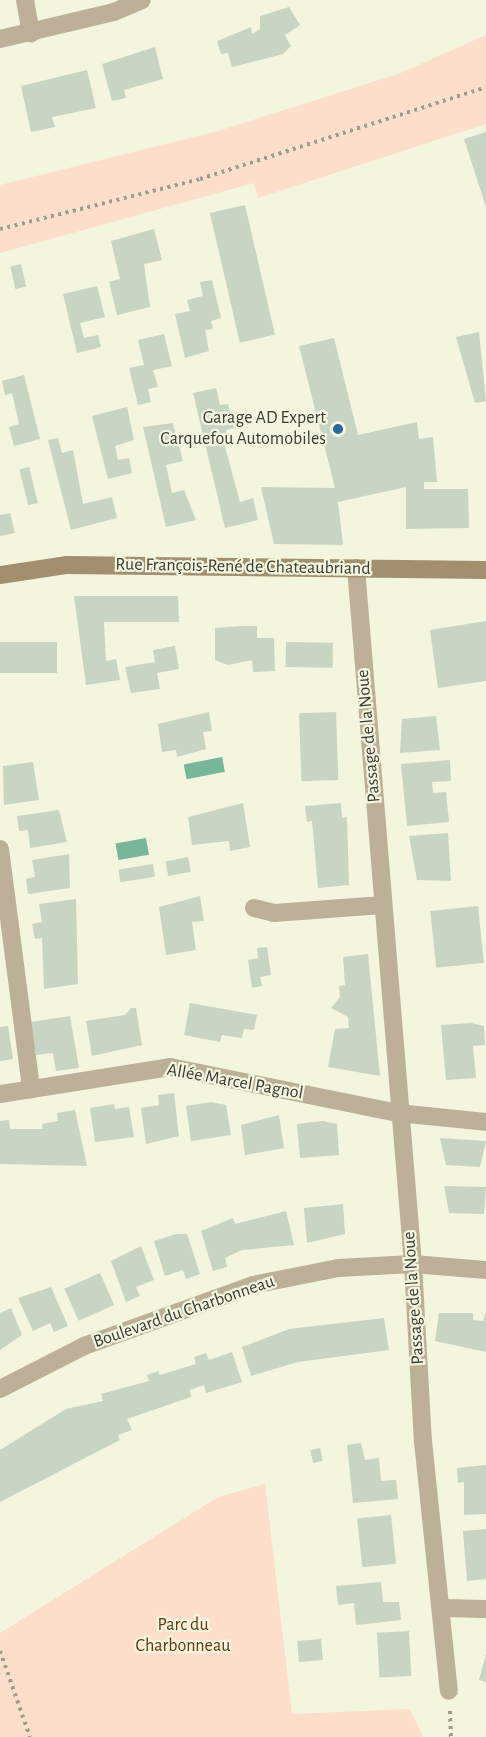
<!DOCTYPE html>
<html>
<head>
<meta charset="utf-8">
<style>
	body { margin:0 }
	#map { position:relative; width:486px; height:1737px; overflow:hidden; background:#f3f5df; font-family:"Alegreya Sans",sans-serif }
	div>[style] { position:absolute }
	.green>* { inset:0; background:#fcdecb }
	.water>* { inset:0; background:#78b69a; transform-origin:0 0 }
	.building>* { inset:0; background:#c8d5c3; transform-origin:0 0 }
	.path>* { height:4px; margin-top:-2px; transform-origin:0; background:repeating-linear-gradient(90deg,#9c9e8e 0 3px,transparent 0 7.5px) }
	.street>* { height:18px; margin:-9px; padding:0 9px; transform-origin:9px; border-radius:9px; background:#bcb099 }
	.secondary>* { height:18px; margin:-9px; padding:0 9px; transform-origin:9px; border-radius:9px; background:#a18f6d }
	.dots>* { width:16px; height:16px; translate:-50% -50%; box-sizing:border-box; border:3px solid #f3f5df; border-radius:50% }
	span { translate:-50% -50%; white-space:nowrap; text-align:center; line-height:1.15; -webkit-text-stroke:4.5px #f3f5df; paint-order:stroke }
	.poi-label { font-size:18px; color:#3a3b32 }
	.right { translate:-100% -50%; text-align:right }
	.street-label { font-size:18px; color:#3a3b32 }
	.park-label { font-size:18px; color:#65360f }
</style>
</head>
<body>
<div id="map">
	<div class="green">
		<i style="clip-path:polygon(486px 35px,486px 124px,258px 198px,254px 183px,0 253px,0 185px,218px 131px,398px 74px)"></i>
		<i style="clip-path:polygon(265px 1484px,292px 1714px,410px 1709px,423px 1737px,0 1737px,0 1633px,218px 1497px)"></i>
	</div>
	<div class="water">
		<i style="left:222px;top:757px;width:15px;height:39px;rotate:79deg"></i>
		<i style="left:146px;top:838px;width:17px;height:31px;rotate:80deg"></i>
	</div>
	<div class="building">
		<i style="clip-path:polygon(289px 7px,300px 25px,285px 35px,291px 46px,283px 54px,232px 67px,228px 53px,221px 54px,217px 41px,251px 27px,252px 34px,260px 29px,260px 16px)"></i>
		<i style="clip-path:polygon(155px 47px,163px 79px,124px 90px,126px 98px,112px 101px,102px 64px)"></i>
		<i style="clip-path:polygon(87px 70px,96px 108px,52px 117px,55px 127px,31px 132px,21px 86px)"></i>
		<i style="clip-path:polygon(486px 132px,486px 207px,464px 139px)"></i>
		<i style="left:245px;top:205px;width:133px;height:36px;rotate:77deg"></i>
		<i style="clip-path:polygon(154px 229px,162px 260px,144px 264px,150px 307px,117px 315px,109px 282px,120px 279px,111px 241px)"></i>
		<i style="left:21px;top:264px;width:23px;height:11px;rotate:77deg"></i>
		<i style="clip-path:polygon(212px 280px,221px 318px,211px 321px,213px 329px,205px 330px,209px 351px,185px 358px,175px 314px,190px 311px,187px 300px,203px 296px,200px 282px)"></i>
		<i style="clip-path:polygon(97px 286px,105px 317px,80px 323px,84px 338px,98px 335px,101px 347px,77px 353px,63px 294px)"></i>
		<i style="clip-path:polygon(479px 332px,486px 401px,475px 403px,456px 337px)"></i>
		<i style="clip-path:polygon(164px 334px,172px 366px,153px 370px,158px 387px,148px 389px,151px 402px,138px 405px,129px 368px,144px 365px,138px 340px)"></i>
		<i style="clip-path:polygon(334px 338px,358px 435px,417px 422px,419px 439px,433px 437px,437px 482px,424px 482px,424px 489px,468px 489px,469px 528px,406px 529px,406px 487px,338px 502px,343px 545px,274px 544px,261px 487px,335px 488px,299px 346px)"></i>
		<i style="clip-path:polygon(24px 375px,40px 439px,14px 446px,9px 427px,19px 424px,12px 393px,5px 395px,2px 381px)"></i>
		<i style="clip-path:polygon(216px 388px,220px 405px,228px 404px,234px 428px,226px 430px,229px 442px,224px 443px,240px 502px,253px 498px,258px 520px,225px 528px,193px 393px)"></i>
		<i style="clip-path:polygon(127px 407px,134px 440px,115px 446px,118px 460px,129px 458px,132px 473px,108px 479px,92px 416px)"></i>
		<i style="clip-path:polygon(173px 423px,183px 461px,166px 465px,172px 493px,184px 490px,196px 520px,166px 527px,143px 427px)"></i>
		<i style="clip-path:polygon(58px 438px,62px 453px,73px 450px,83px 504px,112px 497px,117px 518px,71px 530px,48px 440px)"></i>
		<i style="left:29px;top:467px;width:37px;height:10px;rotate:76deg"></i>
		<i style="clip-path:polygon(10px 513px,15px 533px,0 536px,0 515px)"></i>
		<i style="clip-path:polygon(74px 596px,178px 596px,179px 622px,104px 622px,106px 661px,116px 659px,120px 680px,86px 685px)"></i>
		<i style="clip-path:polygon(486px 621px,486px 681px,438px 688px,430px 630px)"></i>
		<i style="clip-path:polygon(241px 626px,257px 626px,257px 638px,274px 638px,275px 671px,253px 672px,252px 660px,228px 665px,215px 660px,215px 628px)"></i>
		<i style="left:0;top:642px;width:57px;height:31px"></i>
		<i style="left:286px;top:642px;width:47px;height:25px;rotate:1deg"></i>
		<i style="clip-path:polygon(175px 646px,179px 669px,157px 673px,160px 689px,131px 693px,125px 667px,155px 662px,153px 650px)"></i>
		<i style="clip-path:polygon(209px 712px,212px 731px,203px 732px,206px 749px,177px 757px,176px 750px,162px 752px,158px 724px)"></i>
		<i style="left:336px;top:712px;width:68px;height:37px;rotate:88deg"></i>
		<i style="clip-path:polygon(436px 716px,440px 750px,400px 753px,402px 719px)"></i>
		<i style="clip-path:polygon(450px 760px,451px 781px,432px 782px,433px 793px,446px 792px,449px 822px,407px 826px,401px 764px)"></i>
		<i style="clip-path:polygon(33px 762px,39px 800px,4px 805px,3px 766px)"></i>
		<i style="clip-path:polygon(243px 803px,250px 847px,230px 851px,229px 841px,192px 845px,188px 817px)"></i>
		<i style="clip-path:polygon(341px 803px,342px 818px,347px 817px,349px 885px,318px 888px,312px 821px,307px 822px,305px 806px)"></i>
		<i style="clip-path:polygon(59px 810px,67px 842px,30px 848px,28px 830px,19px 831px,17px 816px)"></i>
		<i style="clip-path:polygon(448px 833px,451px 881px,417px 880px,409px 836px)"></i>
		<i style="clip-path:polygon(69px 854px,70px 888px,28px 894px,26px 879px,35px 877px,32px 860px)"></i>
		<i style="left:188px;top:857px;width:15px;height:23px;rotate:79deg"></i>
		<i style="left:153px;top:864px;width:13px;height:35px;rotate:81deg"></i>
		<i style="clip-path:polygon(200px 896px,204px 921px,192px 922px,196px 950px,166px 955px,159px 907px)"></i>
		<i style="clip-path:polygon(76px 899px,78px 984px,44px 989px,42px 938px,35px 939px,32px 924px,42px 922px,39px 904px)"></i>
		<i style="left:478px;top:906px;width:57px;height:48px;rotate:84deg"></i>
		<i style="clip-path:polygon(267px 947px,271px 975px,260px 977px,262px 986px,252px 988px,248px 960px,258px 958px,257px 948px)"></i>
		<i style="clip-path:polygon(368px 954px,380px 1076px,328px 1067px,335px 1029px,349px 1028px,348px 1017px,331px 1008px,340px 997px,339px 986px,345px 985px,343px 957px)"></i>
		<i style="clip-path:polygon(190px 1003px,257px 1015px,254px 1030px,244px 1029px,242px 1038px,222px 1035px,220px 1042px,184px 1035px)"></i>
		<i style="clip-path:polygon(131px 1008px,136px 1008px,142px 1045px,92px 1056px,86px 1021px,125px 1015px)"></i>
		<i style="clip-path:polygon(70px 1016px,79px 1068px,56px 1071px,53px 1053px,36px 1055px,31px 1022px)"></i>
		<i style="clip-path:polygon(471px 1023px,484px 1026px,485px 1045px,473px 1046px,476px 1078px,446px 1080px,441px 1025px)"></i>
		<i style="clip-path:polygon(8px 1026px,13px 1059px,0 1061px,0 1027px)"></i>
		<i style="clip-path:polygon(174px 1093px,179px 1136px,146px 1144px,141px 1108px,159px 1105px,158px 1095px)"></i>
		<i style="clip-path:polygon(211px 1102px,226px 1105px,231px 1135px,191px 1141px,186px 1106px)"></i>
		<i style="clip-path:polygon(114px 1104px,115px 1109px,129px 1107px,134px 1137px,95px 1142px,90px 1108px)"></i>
		<i style="clip-path:polygon(75px 1110px,87px 1166px,0 1164px,0 1121px,9px 1120px,10px 1129px,43px 1129px,42px 1124px,58px 1121px,57px 1113px)"></i>
		<i style="clip-path:polygon(279px 1115px,284px 1148px,245px 1155px,241px 1125px)"></i>
		<i style="clip-path:polygon(323px 1121px,337px 1124px,339px 1155px,300px 1158px,297px 1124px)"></i>
		<i style="clip-path:polygon(440px 1138px,486px 1141px,480px 1167px,446px 1165px)"></i>
		<i style="clip-path:polygon(444px 1186px,486px 1187px,484px 1214px,449px 1213px)"></i>
		<i style="clip-path:polygon(343px 1204px,345px 1234px,307px 1243px,304px 1208px)"></i>
		<i style="clip-path:polygon(286px 1211px,294px 1245px,242px 1250px,225px 1258px,227px 1267px,213px 1271px,201px 1231px,233px 1218px,235px 1224px)"></i>
		<i style="clip-path:polygon(176px 1234px,187px 1234px,200px 1274px,186px 1279px,183px 1270px,165px 1276px,154px 1241px)"></i>
		<i style="clip-path:polygon(141px 1246px,154px 1280px,136px 1287px,140px 1296px,126px 1302px,111px 1261px)"></i>
		<i style="left:100px;top:1273px;width:35px;height:39px;rotate:66deg"></i>
		<i style="clip-path:polygon(51px 1287px,68px 1326px,54px 1332px,50px 1323px,33px 1331px,18px 1298px)"></i>
		<i style="clip-path:polygon(11px 1308px,22px 1335px,0 1350px,0 1313px)"></i>
		<i style="clip-path:polygon(486px 1312px,486px 1352px,435px 1341px,439px 1313px,473px 1313px,473px 1320px,483px 1321px)"></i>
		<i style="clip-path:polygon(384px 1318px,389px 1350px,298px 1362px,251px 1376px,242px 1347px,289px 1329px)"></i>
		<i style="clip-path:polygon(232px 1352px,242px 1382px,206px 1393px,204px 1385px,190px 1390px,191px 1397px,127px 1419px,132px 1430px,118px 1435px,120px 1440px,0 1502px,0 1450px,66px 1409px,103px 1401px,101px 1394px,149px 1381px,147px 1375px,158px 1371px,160px 1375px,196px 1364px,194px 1357px,206px 1353px,209px 1360px)"></i>
		<i style="clip-path:polygon(361px 1443px,365px 1460px,379px 1458px,381px 1481px,396px 1480px,398px 1499px,353px 1503px,347px 1445px)"></i>
		<i style="left:320px;top:1448px;width:13px;height:10px;rotate:77deg"></i>
		<i style="clip-path:polygon(486px 1465px,486px 1514px,464px 1515px,464px 1482px,458px 1483px,457px 1468px)"></i>
		<i style="left:391px;top:1515px;width:49px;height:34px;rotate:84deg"></i>
		<i style="clip-path:polygon(486px 1529px,486px 1579px,467px 1581px,463px 1531px)"></i>
		<i style="clip-path:polygon(381px 1582px,383px 1602px,399px 1602px,401px 1620px,356px 1625px,354px 1603px,338px 1605px,336px 1586px)"></i>
		<i style="left:409px;top:1631px;width:45px;height:32px;rotate:87deg"></i>
		<i style="left:321px;top:1639px;width:21px;height:24px;rotate:85deg"></i>
		<i style="clip-path:polygon(486px 1654px,486px 1682px,479px 1680px)"></i>
	</div>
	<div class="path">
		<i style="left:0;top:229px;width:206px;rotate:-14deg"></i>
		<i style="left:200px;top:179px;width:300px;rotate:-17.8deg"></i>
		<i style="left:0;top:1651px;width:91px;rotate:70.8deg"></i>
		<i style="left:450px;top:1711px;width:26px;rotate:88deg"></i>
	</div>
	<div class="street">
		<i style="left:25px;top:0;width:34px;rotate:80deg"></i>
		<i style="left:0;top:39px;width:117px;rotate:-13.3deg"></i>
		<i style="left:114px;top:12px;width:30px;rotate:-23deg"></i>
		<i style="left:356px;top:568px;width:698px;rotate:85.32deg"></i>
		<i style="left:413px;top:1264px;width:177px;rotate:86.8deg"></i>
		<i style="left:423px;top:1441px;width:251px;rotate:84.1deg"></i>
		<i style="left:0;top:849px;width:242px;rotate:82.6deg"></i>
		<i style="left:254px;top:908px;width:21px;rotate:14deg"></i>
		<i style="left:274px;top:913px;width:109px;rotate:-4.2deg"></i>
		<i style="left:0;top:1094px;width:172px;rotate:-9deg"></i>
		<i style="left:170px;top:1067px;width:233px;rotate:11.4deg"></i>
		<i style="left:398px;top:1113px;width:88px;rotate:5.8deg"></i>
		<i style="left:0;top:1389px;width:94px;rotate:-27.1deg"></i>
		<i style="left:84px;top:1346px;width:180px;rotate:-19.8deg"></i>
		<i style="left:253px;top:1285px;width:87px;rotate:-11.3deg"></i>
		<i style="left:338px;top:1268px;width:75px;rotate:-3.1deg"></i>
		<i style="left:413px;top:1264px;width:73px;rotate:4.7deg"></i>
		<i style="left:442px;top:1608px;width:44px;rotate:1.3deg"></i>
	</div>
	<div class="secondary">
		<i style="left:0;top:575px;width:68px;rotate:-8.5deg"></i>
		<i style="left:67px;top:565px;width:419px;rotate:0.7deg"></i>
	</div>
	<div class="dots">
		<i style="left:338px;top:429px;background:#286aa0"></i>
	</div>
	<div class="poi-label">
		<span class="right" style="left:326px;top:429px">Garage AD Expert<br>Carquefou Automobiles</span>
	</div>
	<div class="street-label">
		<span style="left:243px;top:567px;rotate:1deg">Rue François-René de Chateaubriand</span>
		<span style="left:369px;top:736px;rotate:-95deg">Passage de la Noue</span>
		<span style="left:235px;top:1082px;rotate:10deg">Allée Marcel Pagnol</span>
		<span style="left:414px;top:1298px;rotate:-94deg">Passage de la Noue</span>
		<span style="left:184px;top:1312px;rotate:-19deg">Boulevard du Charbonneau</span>
	</div>
	<div class="park-label">
		<span style="left:183px;top:1636px">Parc du<br>Charbonneau</span>
	</div>
</div>
</body>
</html>
